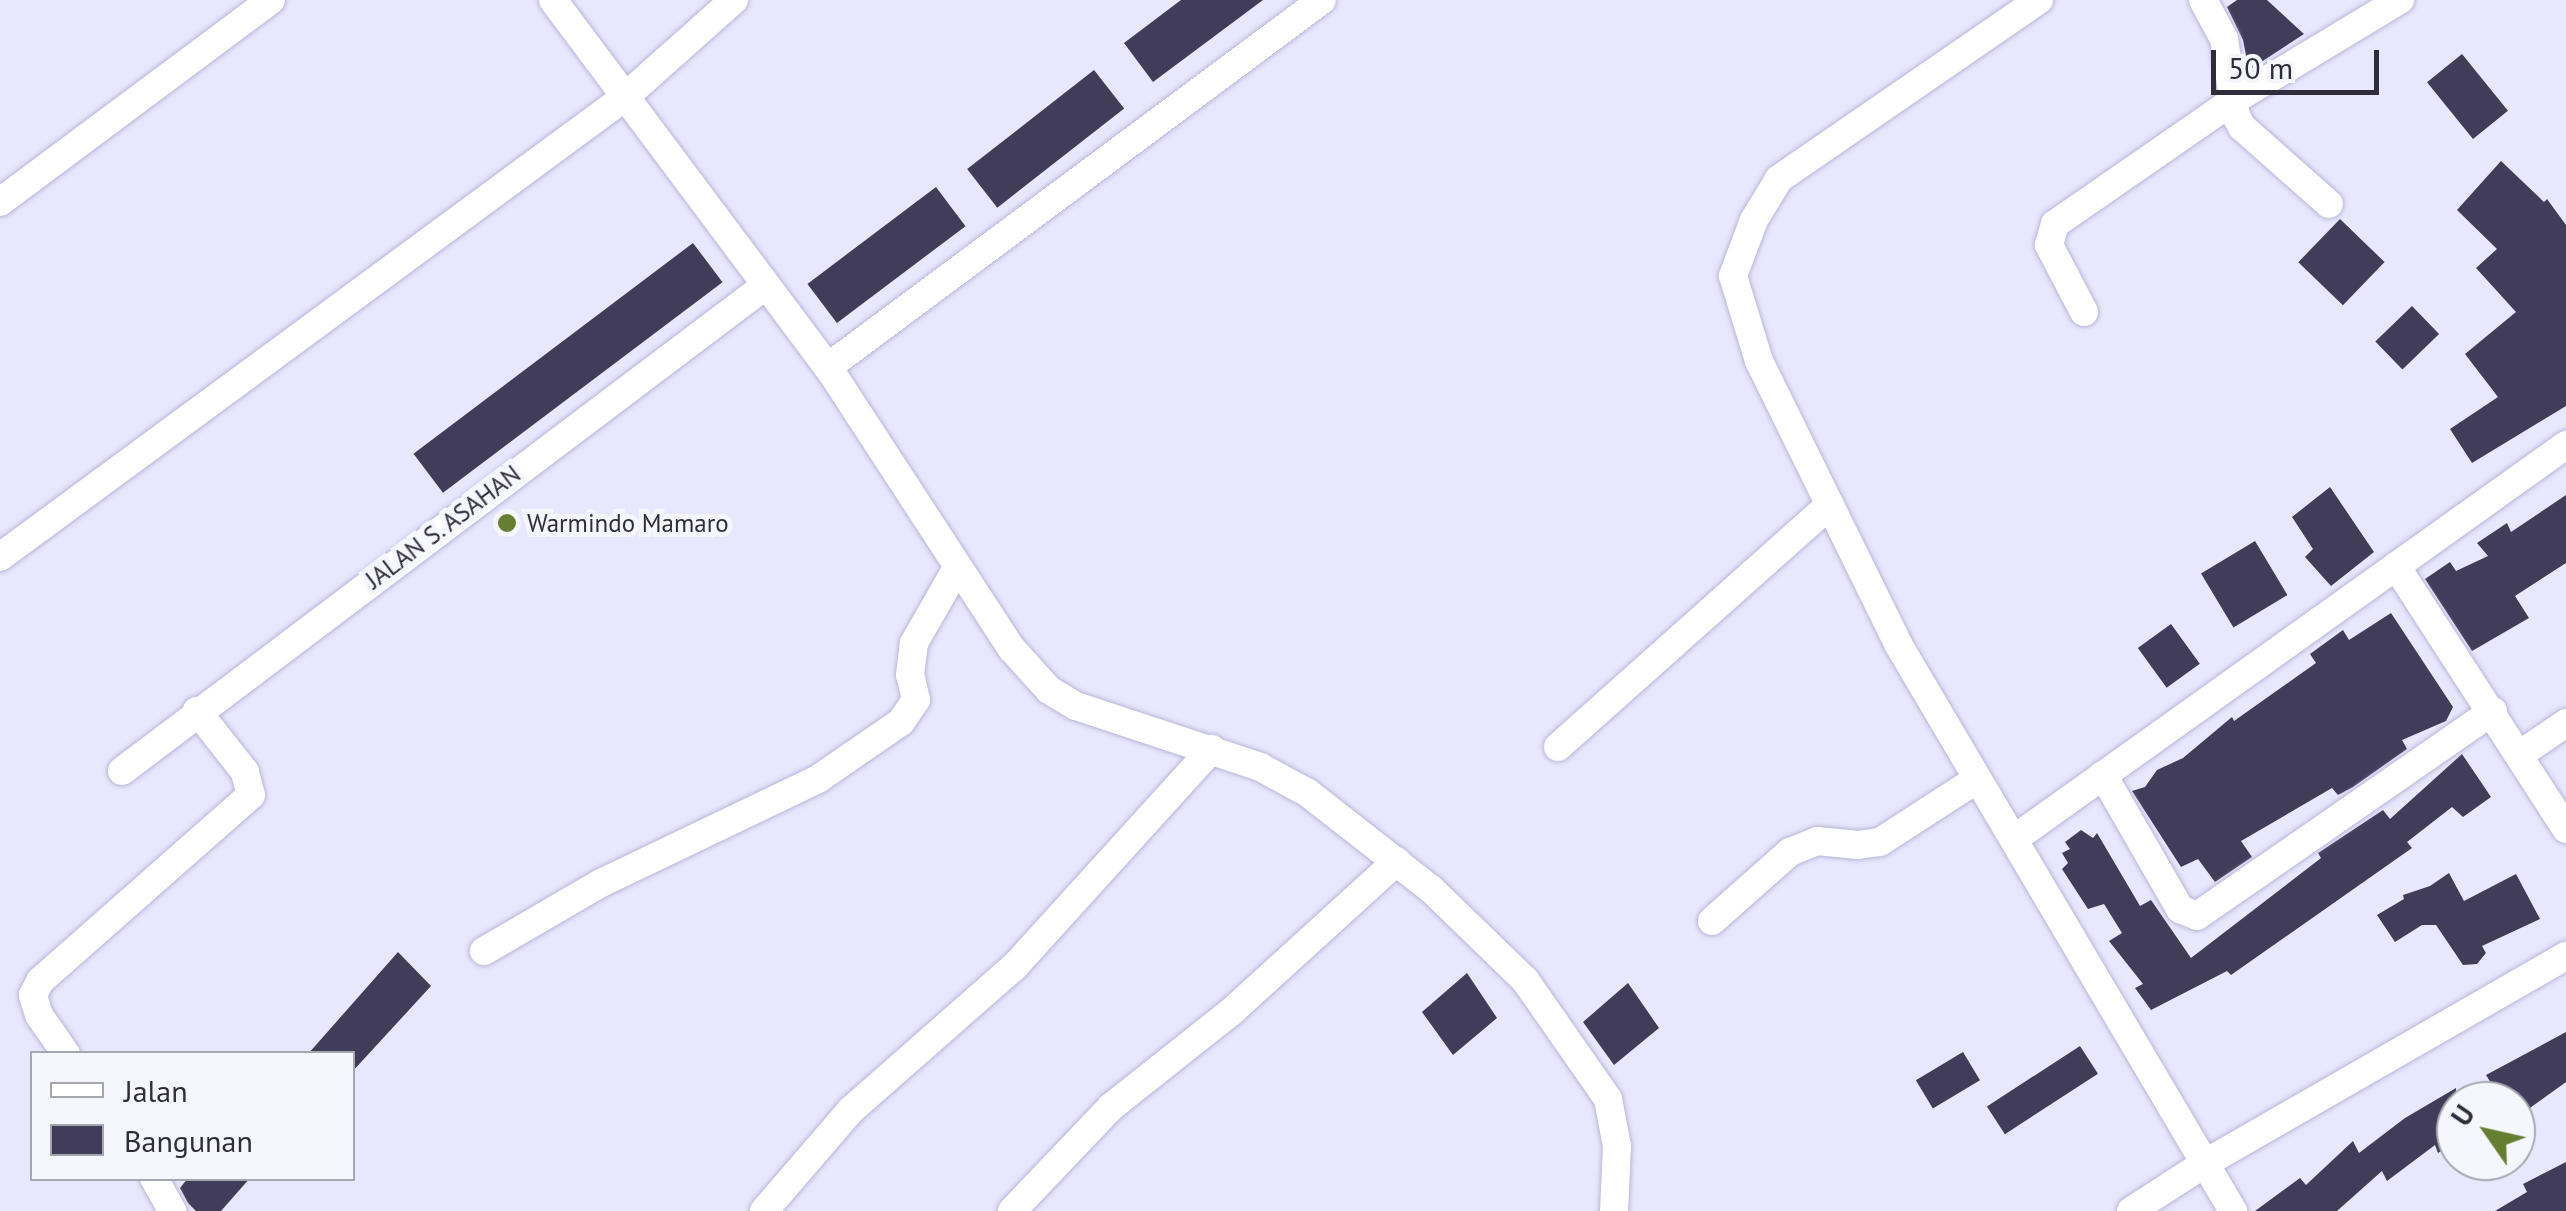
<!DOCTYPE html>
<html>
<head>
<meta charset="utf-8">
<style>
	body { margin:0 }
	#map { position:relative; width:2566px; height:1211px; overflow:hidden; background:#e9e7fd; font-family:"PT Sans",sans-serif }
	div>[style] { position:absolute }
	.building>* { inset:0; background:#403c59; transform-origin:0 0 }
	.roads { filter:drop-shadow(0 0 2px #b9b6d9) drop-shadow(0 0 2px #b9b6d9) }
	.minor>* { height:28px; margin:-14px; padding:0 14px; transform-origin:14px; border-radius:14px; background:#fff }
	.dots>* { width:28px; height:28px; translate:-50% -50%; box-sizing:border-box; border:5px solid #f6f6fd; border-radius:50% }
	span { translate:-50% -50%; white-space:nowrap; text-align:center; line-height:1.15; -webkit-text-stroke:10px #f6f6fd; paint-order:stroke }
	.poi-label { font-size:25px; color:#2f2d3b }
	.left { translate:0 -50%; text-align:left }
	.street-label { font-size:25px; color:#2f2d3b }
	.legend { position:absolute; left:30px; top:1051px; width:325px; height:130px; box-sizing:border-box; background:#f6f6fd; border:2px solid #a6a6af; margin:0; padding:12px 18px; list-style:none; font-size:30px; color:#2f2d3b }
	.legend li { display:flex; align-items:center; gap:20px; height:50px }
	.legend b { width:50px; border:2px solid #a6a6af }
	.north { position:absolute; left:2436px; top:1081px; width:100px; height:100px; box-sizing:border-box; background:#f6f6fd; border:2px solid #a6a6af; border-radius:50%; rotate:304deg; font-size:28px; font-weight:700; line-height:40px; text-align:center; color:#2f2d3b }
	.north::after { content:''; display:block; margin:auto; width:35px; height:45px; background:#667e31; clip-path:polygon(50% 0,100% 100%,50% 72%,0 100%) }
	.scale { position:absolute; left:2211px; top:50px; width:168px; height:45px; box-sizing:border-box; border:5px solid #2f2d3b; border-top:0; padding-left:12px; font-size:30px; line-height:35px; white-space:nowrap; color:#2f2d3b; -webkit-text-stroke:8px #f6f6fd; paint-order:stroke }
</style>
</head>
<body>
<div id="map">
	<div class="building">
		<i style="clip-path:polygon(1181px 0,1263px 0,1153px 82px,1124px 43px)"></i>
		<i style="clip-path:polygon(2237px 0,2267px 0,2304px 34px,2249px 70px,2243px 40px,2227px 7px)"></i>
		<i style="left:2462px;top:54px;width:73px;height:45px;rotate:51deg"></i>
		<i style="left:1094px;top:70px;width:49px;height:161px;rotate:52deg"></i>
		<i style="clip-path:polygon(2501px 161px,2544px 202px,2547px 199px,2566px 225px,2566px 406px,2472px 463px,2450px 429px,2498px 397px,2465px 354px,2516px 312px,2476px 268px,2497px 249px,2457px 210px)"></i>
		<i style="left:936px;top:187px;width:49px;height:161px;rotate:53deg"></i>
		<i style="left:2340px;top:219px;width:62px;height:60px;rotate:44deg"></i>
		<i style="left:693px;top:243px;width:49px;height:350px;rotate:53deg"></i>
		<i style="left:2412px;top:306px;width:39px;height:51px;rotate:46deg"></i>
		<i style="clip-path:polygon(2330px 487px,2374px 552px,2331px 586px,2305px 557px,2313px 549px,2292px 517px)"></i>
		<i style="clip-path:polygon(2566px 495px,2566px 563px,2515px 596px,2529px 618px,2472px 651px,2425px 579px,2450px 562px,2456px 571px,2488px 556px,2477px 543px,2507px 523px,2511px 532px)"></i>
		<i style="left:2255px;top:541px;width:63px;height:63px;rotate:59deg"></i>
		<i style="clip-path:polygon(2391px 613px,2453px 707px,2446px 721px,2402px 740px,2407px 749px,2353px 787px,2338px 795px,2332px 788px,2241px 841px,2252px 857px,2215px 882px,2198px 859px,2181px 867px,2132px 791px,2145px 787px,2157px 770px,2183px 758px,2232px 717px,2234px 721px,2316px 663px,2310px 654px,2343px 630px,2349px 640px)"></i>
		<i style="left:2171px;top:624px;width:49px;height:41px;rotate:54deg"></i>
		<i style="clip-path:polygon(2462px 754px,2491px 797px,2463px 817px,2452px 807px,2407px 842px,2412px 848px,2231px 975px,2227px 971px,2151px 1010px,2135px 988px,2143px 984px,2109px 941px,2122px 933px,2104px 904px,2088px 909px,2062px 869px,2068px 863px,2062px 853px,2070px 849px,2065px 842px,2081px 830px,2093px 838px,2097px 833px,2140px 906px,2151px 900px,2191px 958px,2321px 858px,2318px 853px,2383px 810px,2390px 819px)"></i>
		<i style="clip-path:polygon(2449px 873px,2464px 901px,2516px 874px,2540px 919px,2482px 946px,2486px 953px,2477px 964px,2463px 965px,2436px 925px,2422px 925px,2395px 942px,2377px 915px,2404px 899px,2403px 895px,2430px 886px)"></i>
		<i style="clip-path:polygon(398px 952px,431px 986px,352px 1072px,352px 1054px,308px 1054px)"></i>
		<i style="clip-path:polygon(1467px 973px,1497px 1018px,1453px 1055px,1422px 1012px)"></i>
		<i style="clip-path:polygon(1628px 983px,1659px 1028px,1614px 1065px,1583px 1022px)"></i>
		<i style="clip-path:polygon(2566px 1032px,2566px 1082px,2516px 1118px,2516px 1101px,2502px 1101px,2486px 1075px)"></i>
		<i style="left:2080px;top:1046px;width:33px;height:111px;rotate:57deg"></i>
		<i style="left:1963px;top:1052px;width:33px;height:55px;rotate:59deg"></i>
		<i style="clip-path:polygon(2456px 1088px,2456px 1142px,2438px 1153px,2435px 1145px,2387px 1181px,2382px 1171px,2337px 1211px,2255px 1211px,2300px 1178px,2306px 1185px,2353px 1141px,2359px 1153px,2405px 1118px)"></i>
		<i style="clip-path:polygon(2566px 1162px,2566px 1211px,2495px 1211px,2527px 1192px,2523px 1184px)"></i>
		<i style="clip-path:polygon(188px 1178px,250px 1178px,221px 1211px,196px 1211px,188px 1203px,180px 1188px)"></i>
	</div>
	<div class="roads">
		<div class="minor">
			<i style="left:553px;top:0;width:459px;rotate:53.2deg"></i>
			<i style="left:828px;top:367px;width:337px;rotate:56.9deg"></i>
			<i style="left:1012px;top:649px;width:55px;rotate:47.9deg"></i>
			<i style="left:1049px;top:690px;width:31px;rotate:31deg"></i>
			<i style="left:1076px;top:706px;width:194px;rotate:18.3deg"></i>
			<i style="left:1260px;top:767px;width:55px;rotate:28.4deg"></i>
			<i style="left:1308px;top:793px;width:156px;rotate:38deg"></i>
			<i style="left:1431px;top:889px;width:131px;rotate:44.1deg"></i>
			<i style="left:1525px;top:980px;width:145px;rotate:55.1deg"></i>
			<i style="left:1608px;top:1099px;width:48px;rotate:79.2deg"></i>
			<i style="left:1617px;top:1146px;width:65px;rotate:92.6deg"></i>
			<i style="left:2039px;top:0;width:316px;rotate:145.5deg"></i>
			<i style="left:1779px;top:179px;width:48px;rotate:121.4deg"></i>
			<i style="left:1754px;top:220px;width:60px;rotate:110.6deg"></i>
			<i style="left:1733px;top:276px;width:89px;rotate:73deg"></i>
			<i style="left:1759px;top:361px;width:315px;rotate:63.8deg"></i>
			<i style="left:1898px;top:644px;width:659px;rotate:59.42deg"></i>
			<i style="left:2203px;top:0;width:44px;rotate:61.7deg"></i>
			<i style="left:2224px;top:39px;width:78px;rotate:81.1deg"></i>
			<i style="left:2236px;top:116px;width:13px;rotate:61deg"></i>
			<i style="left:2242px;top:127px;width:116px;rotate:41.5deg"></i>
			<i style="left:0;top:202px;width:338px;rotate:-36.7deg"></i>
			<i style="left:2084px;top:312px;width:76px;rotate:-117.6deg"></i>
			<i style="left:2049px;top:245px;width:22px;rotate:-74deg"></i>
			<i style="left:2055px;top:224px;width:218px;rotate:-34.7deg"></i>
			<i style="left:2234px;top:100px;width:194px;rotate:-31.1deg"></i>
			<i style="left:828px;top:367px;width:615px;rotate:-36.61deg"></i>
			<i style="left:0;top:557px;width:776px;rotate:-36.35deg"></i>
			<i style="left:625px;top:97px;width:146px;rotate:-41.7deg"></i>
			<i style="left:2396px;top:566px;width:313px;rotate:57.1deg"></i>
			<i style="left:1558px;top:747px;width:364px;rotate:-41.7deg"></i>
			<i style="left:2519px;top:755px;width:57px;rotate:-34.2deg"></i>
			<i style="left:122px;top:771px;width:805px;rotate:-37.03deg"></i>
			<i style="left:2103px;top:775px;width:155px;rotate:60.1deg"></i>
			<i style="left:2180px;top:909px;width:18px;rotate:22deg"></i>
			<i style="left:2197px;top:916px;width:360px;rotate:-34.7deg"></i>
			<i style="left:2014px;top:839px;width:678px;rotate:-35.52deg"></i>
			<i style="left:1712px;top:921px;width:104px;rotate:-41.5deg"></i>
			<i style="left:1790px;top:852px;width:29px;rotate:-22deg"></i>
			<i style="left:1817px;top:841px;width:41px;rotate:5.6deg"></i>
			<i style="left:1858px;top:845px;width:22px;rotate:-8deg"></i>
			<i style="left:1880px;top:842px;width:114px;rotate:-32.9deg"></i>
			<i style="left:484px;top:951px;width:135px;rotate:-30.2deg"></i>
			<i style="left:601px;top:883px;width:241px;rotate:-25.6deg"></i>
			<i style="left:818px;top:779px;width:101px;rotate:-34.5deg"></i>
			<i style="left:901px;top:722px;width:27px;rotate:-56deg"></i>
			<i style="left:916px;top:700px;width:26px;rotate:-103deg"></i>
			<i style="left:910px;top:675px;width:32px;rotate:-83deg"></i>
			<i style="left:914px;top:643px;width:86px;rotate:-60.2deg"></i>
			<i style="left:66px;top:1054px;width:47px;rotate:-124.7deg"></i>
			<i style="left:39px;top:1015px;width:21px;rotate:-107deg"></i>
			<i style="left:33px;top:995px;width:16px;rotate:-63deg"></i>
			<i style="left:40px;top:981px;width:281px;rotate:-41.4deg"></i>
			<i style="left:251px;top:795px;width:24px;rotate:-105deg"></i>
			<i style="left:245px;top:772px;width:78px;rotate:-128.2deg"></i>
			<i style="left:154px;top:1178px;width:38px;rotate:61deg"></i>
			<i style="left:764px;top:1211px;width:133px;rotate:-49.3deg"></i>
			<i style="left:851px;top:1110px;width:218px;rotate:-41.3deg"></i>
			<i style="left:1015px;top:966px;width:293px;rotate:-47.8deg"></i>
			<i style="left:1012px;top:1211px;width:144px;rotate:-46.4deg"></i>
			<i style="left:1111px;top:1107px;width:153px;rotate:-38.4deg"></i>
			<i style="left:1231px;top:1012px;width:224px;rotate:-42.3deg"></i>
			<i style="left:2131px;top:1211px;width:87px;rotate:-32.8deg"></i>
			<i style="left:2204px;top:1164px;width:418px;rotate:-29.9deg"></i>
		</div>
	</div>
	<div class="dots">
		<i style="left:507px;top:523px;background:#667e31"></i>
	</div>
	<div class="poi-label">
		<span class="left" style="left:527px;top:523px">Warmindo Mamaro</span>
	</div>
	<div class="street-label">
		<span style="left:443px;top:527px;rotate:-37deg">JALAN S. ASAHAN</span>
	</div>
	<ul class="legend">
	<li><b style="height:12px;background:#fff"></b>Jalan</li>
	<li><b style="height:28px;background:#403c59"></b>Bangunan</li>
	</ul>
	<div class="north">U</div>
	<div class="scale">50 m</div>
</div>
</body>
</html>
